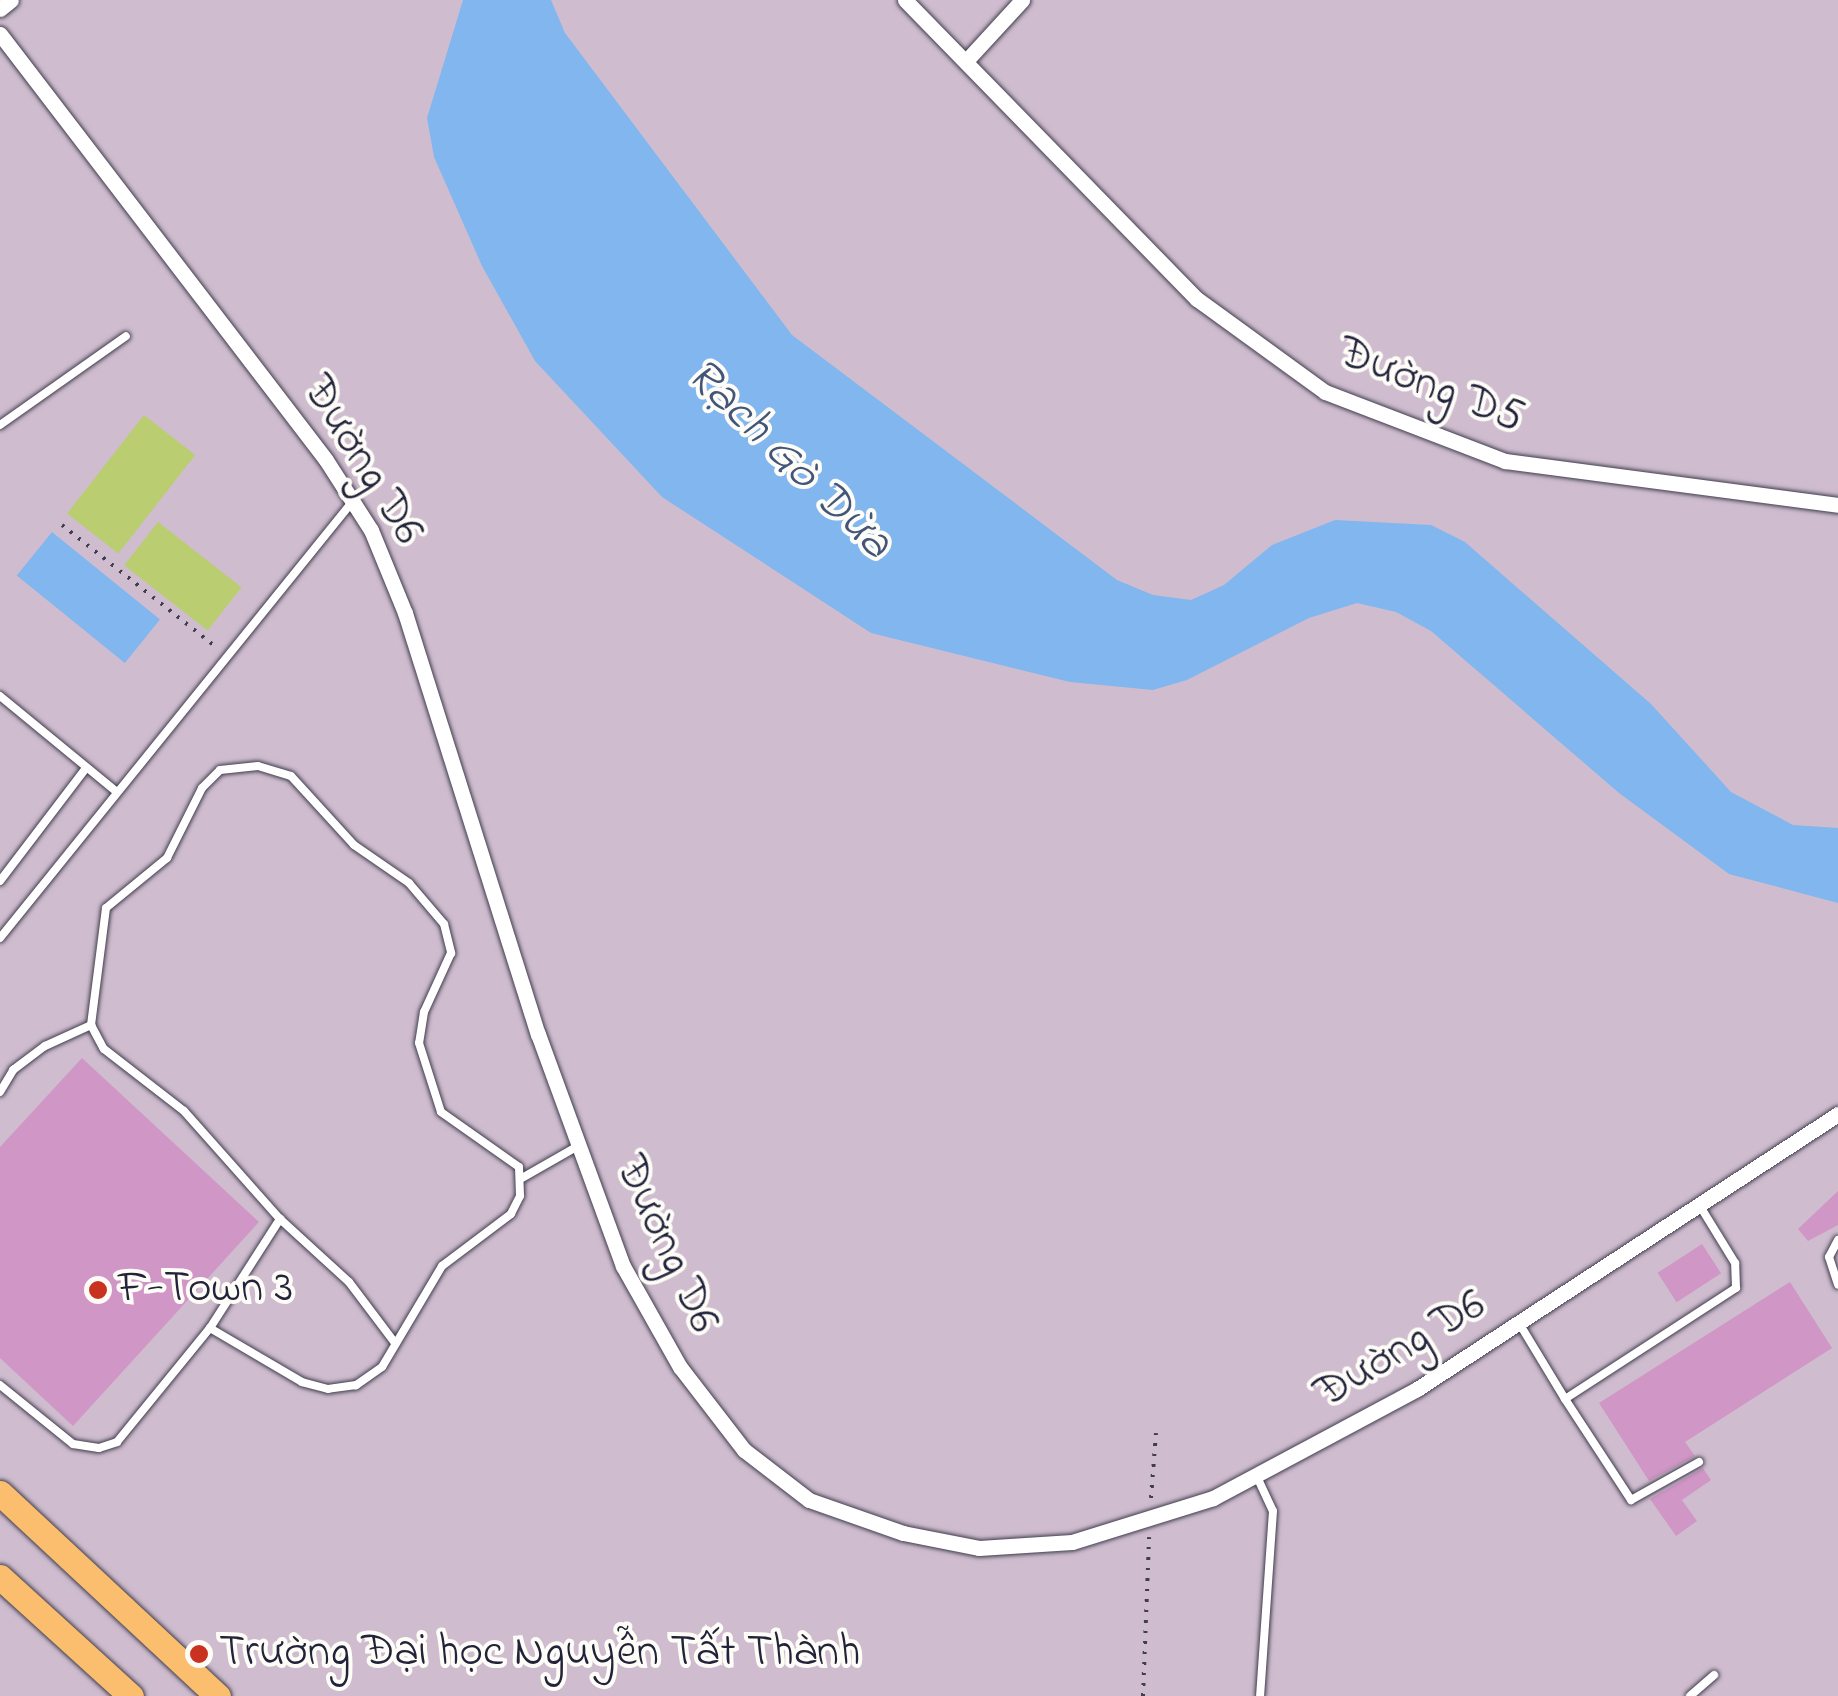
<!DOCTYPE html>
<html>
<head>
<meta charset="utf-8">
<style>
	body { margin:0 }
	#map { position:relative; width:1838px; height:1696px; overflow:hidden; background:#edddbb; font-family:"Indie Flower",sans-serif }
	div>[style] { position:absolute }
	.industrial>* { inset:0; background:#cfbdcf; transform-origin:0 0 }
	.green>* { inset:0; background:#bacd71; transform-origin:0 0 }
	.water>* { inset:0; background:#81b6ef; transform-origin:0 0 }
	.building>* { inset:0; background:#d096c5; transform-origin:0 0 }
	.path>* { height:4px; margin-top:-2px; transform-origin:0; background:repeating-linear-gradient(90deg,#403e4e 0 2.5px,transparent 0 10.5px) }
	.roads { filter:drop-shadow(0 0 2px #403e4e) drop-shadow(0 0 2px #403e4e) }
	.lane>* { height:8px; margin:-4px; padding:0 4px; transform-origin:4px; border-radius:4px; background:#fff }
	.street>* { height:15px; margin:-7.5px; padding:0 7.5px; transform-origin:7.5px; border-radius:7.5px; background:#fff }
	.primary>* { height:25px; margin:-12.5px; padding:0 12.5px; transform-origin:12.5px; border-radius:12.5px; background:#fabe6e }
	.dots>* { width:28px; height:28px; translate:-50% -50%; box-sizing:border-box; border:5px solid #fdfcf7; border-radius:50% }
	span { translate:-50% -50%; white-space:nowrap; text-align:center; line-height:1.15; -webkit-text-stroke:8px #fdfcf7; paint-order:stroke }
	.street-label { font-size:45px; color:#22223b }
	.poi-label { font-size:45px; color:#22223b }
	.left { translate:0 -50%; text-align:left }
	.water-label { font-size:48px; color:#43567a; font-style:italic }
</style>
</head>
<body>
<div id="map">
	<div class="industrial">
		<i style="left:0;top:0;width:1838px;height:1696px"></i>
	</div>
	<div class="green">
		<i style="left:144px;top:415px;width:65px;height:125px;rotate:38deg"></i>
		<i style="left:158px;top:522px;width:106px;height:55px;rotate:38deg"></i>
	</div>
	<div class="water">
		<i style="clip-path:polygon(463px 0,551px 0,565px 33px,792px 335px,1117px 580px,1153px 595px,1191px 600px,1224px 585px,1272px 545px,1335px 520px,1431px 525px,1465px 542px,1651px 704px,1731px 792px,1793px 825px,1838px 828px,1838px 903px,1729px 874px,1619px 793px,1431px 631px,1396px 612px,1357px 603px,1309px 618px,1187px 680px,1153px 690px,1070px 682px,871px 633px,662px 497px,535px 361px,482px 266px,434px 157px,427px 118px)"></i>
		<i style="left:52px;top:532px;width:139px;height:56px;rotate:39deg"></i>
	</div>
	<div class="building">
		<i style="clip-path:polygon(82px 1058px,259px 1222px,73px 1426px,0 1358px,0 1147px)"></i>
		<i style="clip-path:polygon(1838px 1191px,1838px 1225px,1808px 1241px,1798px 1229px)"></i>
		<i style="left:1702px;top:1244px;width:35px;height:53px;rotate:57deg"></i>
		<i style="clip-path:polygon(1790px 1282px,1832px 1348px,1685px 1442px,1695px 1456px,1649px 1481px,1599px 1403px)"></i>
		<i style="clip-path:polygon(1703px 1468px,1711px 1480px,1682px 1500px,1697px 1521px,1676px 1536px,1650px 1499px)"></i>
	</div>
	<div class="path">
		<i style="left:62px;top:525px;width:196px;rotate:38.4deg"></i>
		<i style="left:1151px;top:1498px;width:65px;rotate:-85.6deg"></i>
		<i style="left:1143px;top:1696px;width:159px;rotate:-87.8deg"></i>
	</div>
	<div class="roads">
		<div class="lane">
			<i style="left:0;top:425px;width:154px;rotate:-35.2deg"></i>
			<i style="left:0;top:696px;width:151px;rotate:39.4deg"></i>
			<i style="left:0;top:881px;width:142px;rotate:-52.7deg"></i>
			<i style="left:0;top:938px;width:562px;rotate:-51.07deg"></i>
			<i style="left:91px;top:1025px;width:118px;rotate:-82.7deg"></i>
			<i style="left:106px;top:908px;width:79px;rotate:-39.3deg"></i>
			<i style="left:167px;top:858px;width:78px;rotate:-63.4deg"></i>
			<i style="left:202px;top:788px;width:25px;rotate:-45deg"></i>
			<i style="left:220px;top:770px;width:38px;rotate:-6deg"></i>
			<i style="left:258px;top:766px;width:34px;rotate:17deg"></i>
			<i style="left:291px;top:776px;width:93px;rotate:47.6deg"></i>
			<i style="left:354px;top:845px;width:67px;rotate:34.6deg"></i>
			<i style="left:409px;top:883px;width:54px;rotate:49.5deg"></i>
			<i style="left:444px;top:924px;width:30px;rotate:76deg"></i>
			<i style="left:451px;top:953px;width:65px;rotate:114.6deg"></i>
			<i style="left:424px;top:1012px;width:31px;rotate:99deg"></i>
			<i style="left:419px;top:1043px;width:72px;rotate:72.3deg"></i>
			<i style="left:441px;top:1112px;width:95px;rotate:35.2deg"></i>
			<i style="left:519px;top:1167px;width:29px;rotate:88deg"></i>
			<i style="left:520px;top:1196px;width:20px;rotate:117deg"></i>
			<i style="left:511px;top:1214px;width:86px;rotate:143deg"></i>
			<i style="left:442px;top:1266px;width:117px;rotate:120.7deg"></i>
			<i style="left:382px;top:1367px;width:32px;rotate:145deg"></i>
			<i style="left:356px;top:1385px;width:28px;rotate:172deg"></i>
			<i style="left:328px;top:1389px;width:27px;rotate:-165deg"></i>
			<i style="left:302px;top:1382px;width:107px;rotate:-149.6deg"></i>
			<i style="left:0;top:1092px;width:26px;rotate:-59deg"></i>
			<i style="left:13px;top:1070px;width:40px;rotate:-37deg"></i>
			<i style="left:45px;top:1046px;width:51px;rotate:-24.5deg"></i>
			<i style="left:91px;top:1025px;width:27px;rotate:62deg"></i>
			<i style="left:104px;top:1049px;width:101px;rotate:37.8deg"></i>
			<i style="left:184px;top:1111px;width:144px;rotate:48.4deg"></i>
			<i style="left:280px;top:1219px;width:93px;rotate:42.4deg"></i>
			<i style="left:349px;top:1282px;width:76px;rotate:53deg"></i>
			<i style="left:522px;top:1178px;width:64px;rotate:-29.7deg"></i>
			<i style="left:1838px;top:1240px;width:19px;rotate:118deg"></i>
			<i style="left:1829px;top:1257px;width:29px;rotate:72deg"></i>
			<i style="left:1519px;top:1323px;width:89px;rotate:58.8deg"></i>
			<i style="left:1565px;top:1399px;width:204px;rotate:-33deg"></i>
			<i style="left:1736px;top:1288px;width:25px;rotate:-92deg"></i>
			<i style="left:1735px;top:1263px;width:67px;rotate:-121.6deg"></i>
			<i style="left:0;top:1385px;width:94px;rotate:38.9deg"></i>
			<i style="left:73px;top:1444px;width:26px;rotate:9deg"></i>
			<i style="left:99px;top:1448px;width:19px;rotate:-18deg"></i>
			<i style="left:117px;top:1442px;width:147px;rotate:-50.8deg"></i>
			<i style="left:210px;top:1328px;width:130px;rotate:-57.3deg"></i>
			<i style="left:1565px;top:1399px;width:121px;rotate:56.8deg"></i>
			<i style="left:1631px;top:1500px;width:78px;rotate:-29.2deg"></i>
			<i style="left:1258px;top:1479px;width:35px;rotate:65deg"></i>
			<i style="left:1273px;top:1511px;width:185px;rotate:94deg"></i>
			<i style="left:1690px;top:1696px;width:32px;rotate:-41deg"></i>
		</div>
		<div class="street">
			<i style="left:905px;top:0;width:418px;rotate:45.7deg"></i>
			<i style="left:1197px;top:299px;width:158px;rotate:36deg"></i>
			<i style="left:1325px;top:392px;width:193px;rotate:21deg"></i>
			<i style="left:1505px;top:461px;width:336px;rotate:7.5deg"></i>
			<i style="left:0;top:9px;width:14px;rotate:-39deg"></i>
			<i style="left:0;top:34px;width:536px;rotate:52.57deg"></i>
			<i style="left:326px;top:460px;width:83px;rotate:57.3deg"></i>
			<i style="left:371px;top:530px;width:90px;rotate:67.7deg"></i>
			<i style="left:405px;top:613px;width:442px;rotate:72.5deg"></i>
			<i style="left:538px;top:1034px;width:247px;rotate:69.9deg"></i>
			<i style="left:623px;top:1266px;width:116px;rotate:60.6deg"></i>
			<i style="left:680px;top:1367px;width:105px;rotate:52.4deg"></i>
			<i style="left:744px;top:1450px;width:82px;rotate:37.6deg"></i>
			<i style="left:809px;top:1500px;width:100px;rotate:19.3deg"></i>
			<i style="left:903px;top:1533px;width:77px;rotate:11.2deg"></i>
			<i style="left:979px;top:1548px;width:93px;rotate:-3.7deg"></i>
			<i style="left:1072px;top:1542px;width:148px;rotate:-17.3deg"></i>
			<i style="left:1213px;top:1498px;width:231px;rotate:-28.1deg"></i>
			<i style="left:1417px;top:1389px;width:503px;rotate:-33.15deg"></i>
			<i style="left:966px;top:61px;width:83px;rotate:-47.4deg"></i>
		</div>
		<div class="primary">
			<i style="left:0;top:1493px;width:298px;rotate:43deg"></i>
			<i style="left:0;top:1577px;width:177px;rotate:42.3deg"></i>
		</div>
	</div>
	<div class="dots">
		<i style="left:98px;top:1290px;background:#c8321e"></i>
		<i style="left:199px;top:1654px;background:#c8321e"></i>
	</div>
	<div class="street-label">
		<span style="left:1430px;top:387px;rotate:21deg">Đường D5</span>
		<span style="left:361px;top:461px;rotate:58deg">Đường D6</span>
		<span style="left:665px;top:1245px;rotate:65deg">Đường D6</span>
		<span style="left:1401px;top:1351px;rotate:-31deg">Đường D6</span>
	</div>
	<div class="poi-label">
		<span class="left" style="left:118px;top:1290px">F-Town 3</span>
		<span class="left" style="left:219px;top:1654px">Trường Đại học Nguyễn Tất Thành</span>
	</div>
	<div class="water-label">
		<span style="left:788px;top:460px;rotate:44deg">Rạch Gò Dừa</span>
	</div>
</div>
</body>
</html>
